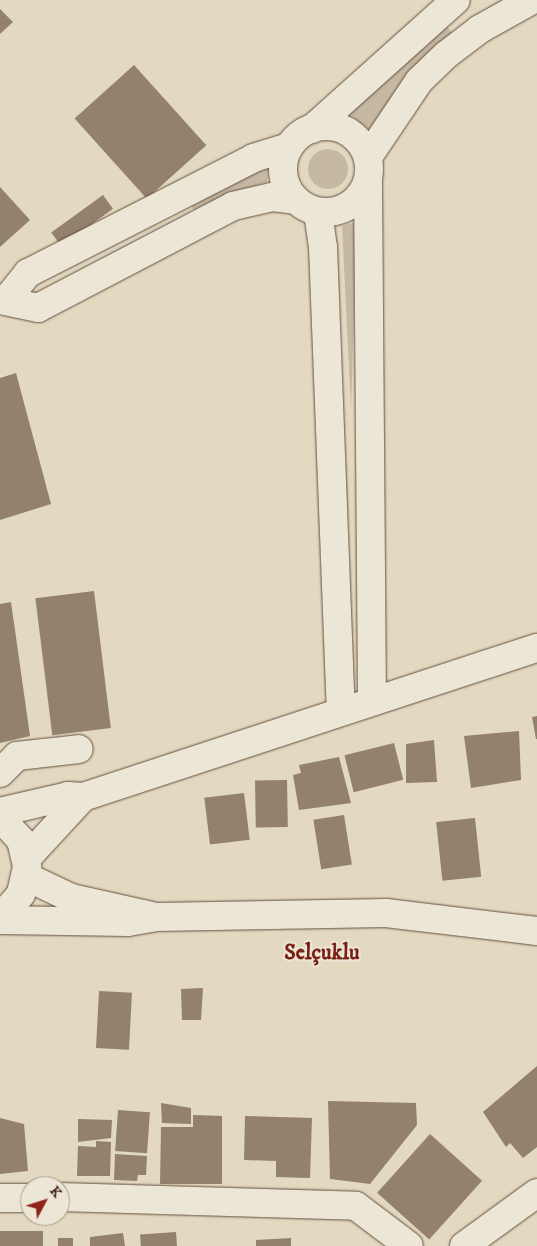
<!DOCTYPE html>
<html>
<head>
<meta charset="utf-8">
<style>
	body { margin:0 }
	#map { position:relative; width:537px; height:1246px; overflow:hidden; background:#e2d9c0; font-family:"IM FELL DW Pica",serif }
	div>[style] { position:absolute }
	.green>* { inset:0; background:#c6b9a3 }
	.round { border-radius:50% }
	.building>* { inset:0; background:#93806d; transform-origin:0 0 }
	.roads { filter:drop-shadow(0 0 1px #664e3e) drop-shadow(0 0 1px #664e3e) }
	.street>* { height:28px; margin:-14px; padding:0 14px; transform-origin:14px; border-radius:14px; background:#ece6d6 }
	.street>.ring { margin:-14px; padding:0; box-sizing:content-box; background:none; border:28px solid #ece6d6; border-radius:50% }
	.secondary>* { height:28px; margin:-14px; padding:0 14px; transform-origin:14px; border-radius:14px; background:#ece6d6 }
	span { translate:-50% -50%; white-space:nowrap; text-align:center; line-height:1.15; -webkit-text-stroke:4px #ece6d6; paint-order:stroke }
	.district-label { font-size:22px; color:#7a1f14; font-weight:700 }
	.north { position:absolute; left:20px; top:1176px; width:50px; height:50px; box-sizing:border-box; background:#ece6d6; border:1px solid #a69688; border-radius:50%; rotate:50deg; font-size:14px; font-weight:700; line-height:20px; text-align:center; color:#3d1f13 }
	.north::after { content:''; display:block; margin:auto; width:18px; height:22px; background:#8f2418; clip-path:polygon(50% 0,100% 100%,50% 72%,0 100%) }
</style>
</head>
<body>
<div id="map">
	<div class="green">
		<i style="clip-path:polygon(446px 26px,453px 33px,371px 131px,348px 113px)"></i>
		<i class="round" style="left:308px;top:149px;width:40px;height:40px"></i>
		<i style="clip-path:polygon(269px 164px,267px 182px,228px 194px,193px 210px,191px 202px)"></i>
		<i style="clip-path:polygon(357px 222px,351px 408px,342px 226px)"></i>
	</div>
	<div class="building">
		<i style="clip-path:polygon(0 9px,13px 22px,0 34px)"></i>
		<i style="left:134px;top:65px;width:108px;height:80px;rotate:48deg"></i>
		<i style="clip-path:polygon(0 187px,30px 220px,0 247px)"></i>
		<i style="left:103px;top:195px;width:17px;height:64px;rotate:54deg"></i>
		<i style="clip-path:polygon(16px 373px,51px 504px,0 520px,0 378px)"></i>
		<i style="left:94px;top:591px;width:138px;height:59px;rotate:83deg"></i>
		<i style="clip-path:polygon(11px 602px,30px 736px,0 743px,0 604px)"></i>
		<i style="clip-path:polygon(537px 716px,537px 739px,536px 739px,532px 717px)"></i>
		<i style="clip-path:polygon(519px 731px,521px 780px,471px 788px,464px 736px)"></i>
		<i style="clip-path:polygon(434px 740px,437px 782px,406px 783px,406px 744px)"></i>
		<i style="left:394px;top:743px;width:38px;height:51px;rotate:76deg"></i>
		<i style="clip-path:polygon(339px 757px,351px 803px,299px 810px,293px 775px,301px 773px,299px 765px)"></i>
		<i style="left:287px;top:780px;width:47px;height:32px;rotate:89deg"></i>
		<i style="left:244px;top:793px;width:47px;height:40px;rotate:83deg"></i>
		<i style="left:344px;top:815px;width:50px;height:31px;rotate:81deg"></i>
		<i style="left:475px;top:818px;width:59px;height:39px;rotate:84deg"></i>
		<i style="clip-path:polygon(203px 988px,201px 1020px,182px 1020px,181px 989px)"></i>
		<i style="left:99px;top:991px;width:33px;height:57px;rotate:3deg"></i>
		<i style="clip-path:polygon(537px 1066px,537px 1147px,523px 1158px,510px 1143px,506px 1147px,483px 1112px)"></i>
		<i style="clip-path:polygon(328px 1101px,416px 1103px,417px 1125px,370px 1184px,330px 1179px)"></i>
		<i style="clip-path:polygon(161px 1103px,191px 1108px,191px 1124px,162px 1123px)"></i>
		<i style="left:118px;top:1110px;width:32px;height:41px;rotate:4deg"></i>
		<i style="clip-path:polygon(193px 1115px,222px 1116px,222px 1184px,160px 1184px,161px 1127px,193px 1127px)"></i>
		<i style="clip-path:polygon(245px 1116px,312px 1118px,310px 1178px,276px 1177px,276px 1161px,244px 1160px)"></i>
		<i style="clip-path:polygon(0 1118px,24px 1124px,28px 1171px,0 1174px)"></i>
		<i style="clip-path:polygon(78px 1119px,112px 1120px,111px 1138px,78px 1142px)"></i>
		<i style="left:430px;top:1134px;width:70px;height:79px;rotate:42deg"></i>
		<i style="clip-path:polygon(96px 1141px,111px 1142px,110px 1176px,77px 1176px,78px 1146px,96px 1147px)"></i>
		<i style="clip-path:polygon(115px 1154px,147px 1156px,146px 1175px,138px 1175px,137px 1181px,114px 1180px)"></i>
		<i style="left:43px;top:1231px;width:15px;height:43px;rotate:90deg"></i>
		<i style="left:176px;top:1232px;width:14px;height:36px;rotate:86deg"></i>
		<i style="clip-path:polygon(123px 1233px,125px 1246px,90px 1246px,90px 1237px)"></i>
		<i style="left:58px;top:1238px;width:15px;height:8px"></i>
		<i style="clip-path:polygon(291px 1238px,291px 1246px,256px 1246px,256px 1240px)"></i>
	</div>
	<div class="roads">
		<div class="street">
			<i class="ring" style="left:283px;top:126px;width:58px;height:58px"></i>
			<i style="left:312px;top:129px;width:193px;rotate:-41.9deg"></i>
			<i style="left:289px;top:147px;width:37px;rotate:163deg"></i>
			<i style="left:254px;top:158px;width:254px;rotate:153deg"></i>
			<i style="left:28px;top:273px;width:36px;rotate:129deg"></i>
			<i style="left:5px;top:301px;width:34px;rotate:12deg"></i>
			<i style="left:38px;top:308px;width:220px;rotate:-27.6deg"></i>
			<i style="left:233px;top:206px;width:40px;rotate:-13deg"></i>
			<i style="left:272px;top:197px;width:24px;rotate:7deg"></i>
			<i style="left:368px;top:157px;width:92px;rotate:-56.1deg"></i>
			<i style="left:419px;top:81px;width:37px;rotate:-44deg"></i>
			<i style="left:446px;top:55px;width:43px;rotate:-37.4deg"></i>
			<i style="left:480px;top:29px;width:60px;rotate:-29.1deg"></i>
			<i style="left:368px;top:182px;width:519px;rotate:89.56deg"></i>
			<i style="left:318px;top:212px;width:35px;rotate:82deg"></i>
			<i style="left:323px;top:247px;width:464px;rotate:87.8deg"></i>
			<i style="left:0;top:773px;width:24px;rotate:-45deg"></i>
			<i style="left:17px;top:756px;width:62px;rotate:-6.4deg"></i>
			<i style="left:60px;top:1197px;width:296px;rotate:1.7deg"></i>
			<i style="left:356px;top:1206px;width:66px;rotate:37deg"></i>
			<i style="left:0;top:1198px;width:30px"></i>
			<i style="left:464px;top:1246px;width:90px;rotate:-36deg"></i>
		</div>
		<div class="secondary">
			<i style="left:83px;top:797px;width:478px;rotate:-18.2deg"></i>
			<i style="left:0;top:812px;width:70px;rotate:-13.2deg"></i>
			<i style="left:68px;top:796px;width:15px;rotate:4deg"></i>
			<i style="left:83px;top:797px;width:83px;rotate:132.6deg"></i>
			<i style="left:0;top:817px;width:31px;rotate:48deg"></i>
			<i style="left:21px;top:840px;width:28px;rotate:77deg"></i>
			<i style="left:27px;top:867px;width:28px;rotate:103deg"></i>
			<i style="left:21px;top:894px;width:32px;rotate:131deg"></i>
			<i style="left:156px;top:917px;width:230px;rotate:-1deg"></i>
			<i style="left:386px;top:913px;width:152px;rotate:6.8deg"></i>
			<i style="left:0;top:920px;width:128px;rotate:0.9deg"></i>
			<i style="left:128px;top:922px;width:28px;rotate:-10deg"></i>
			<i style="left:156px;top:917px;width:87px;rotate:-167.4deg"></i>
			<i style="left:71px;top:898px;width:49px;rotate:-154.5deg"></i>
		</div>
	</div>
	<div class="district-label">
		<span style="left:322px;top:953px">Selçuklu</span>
	</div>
	<div class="north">K</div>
</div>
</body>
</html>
